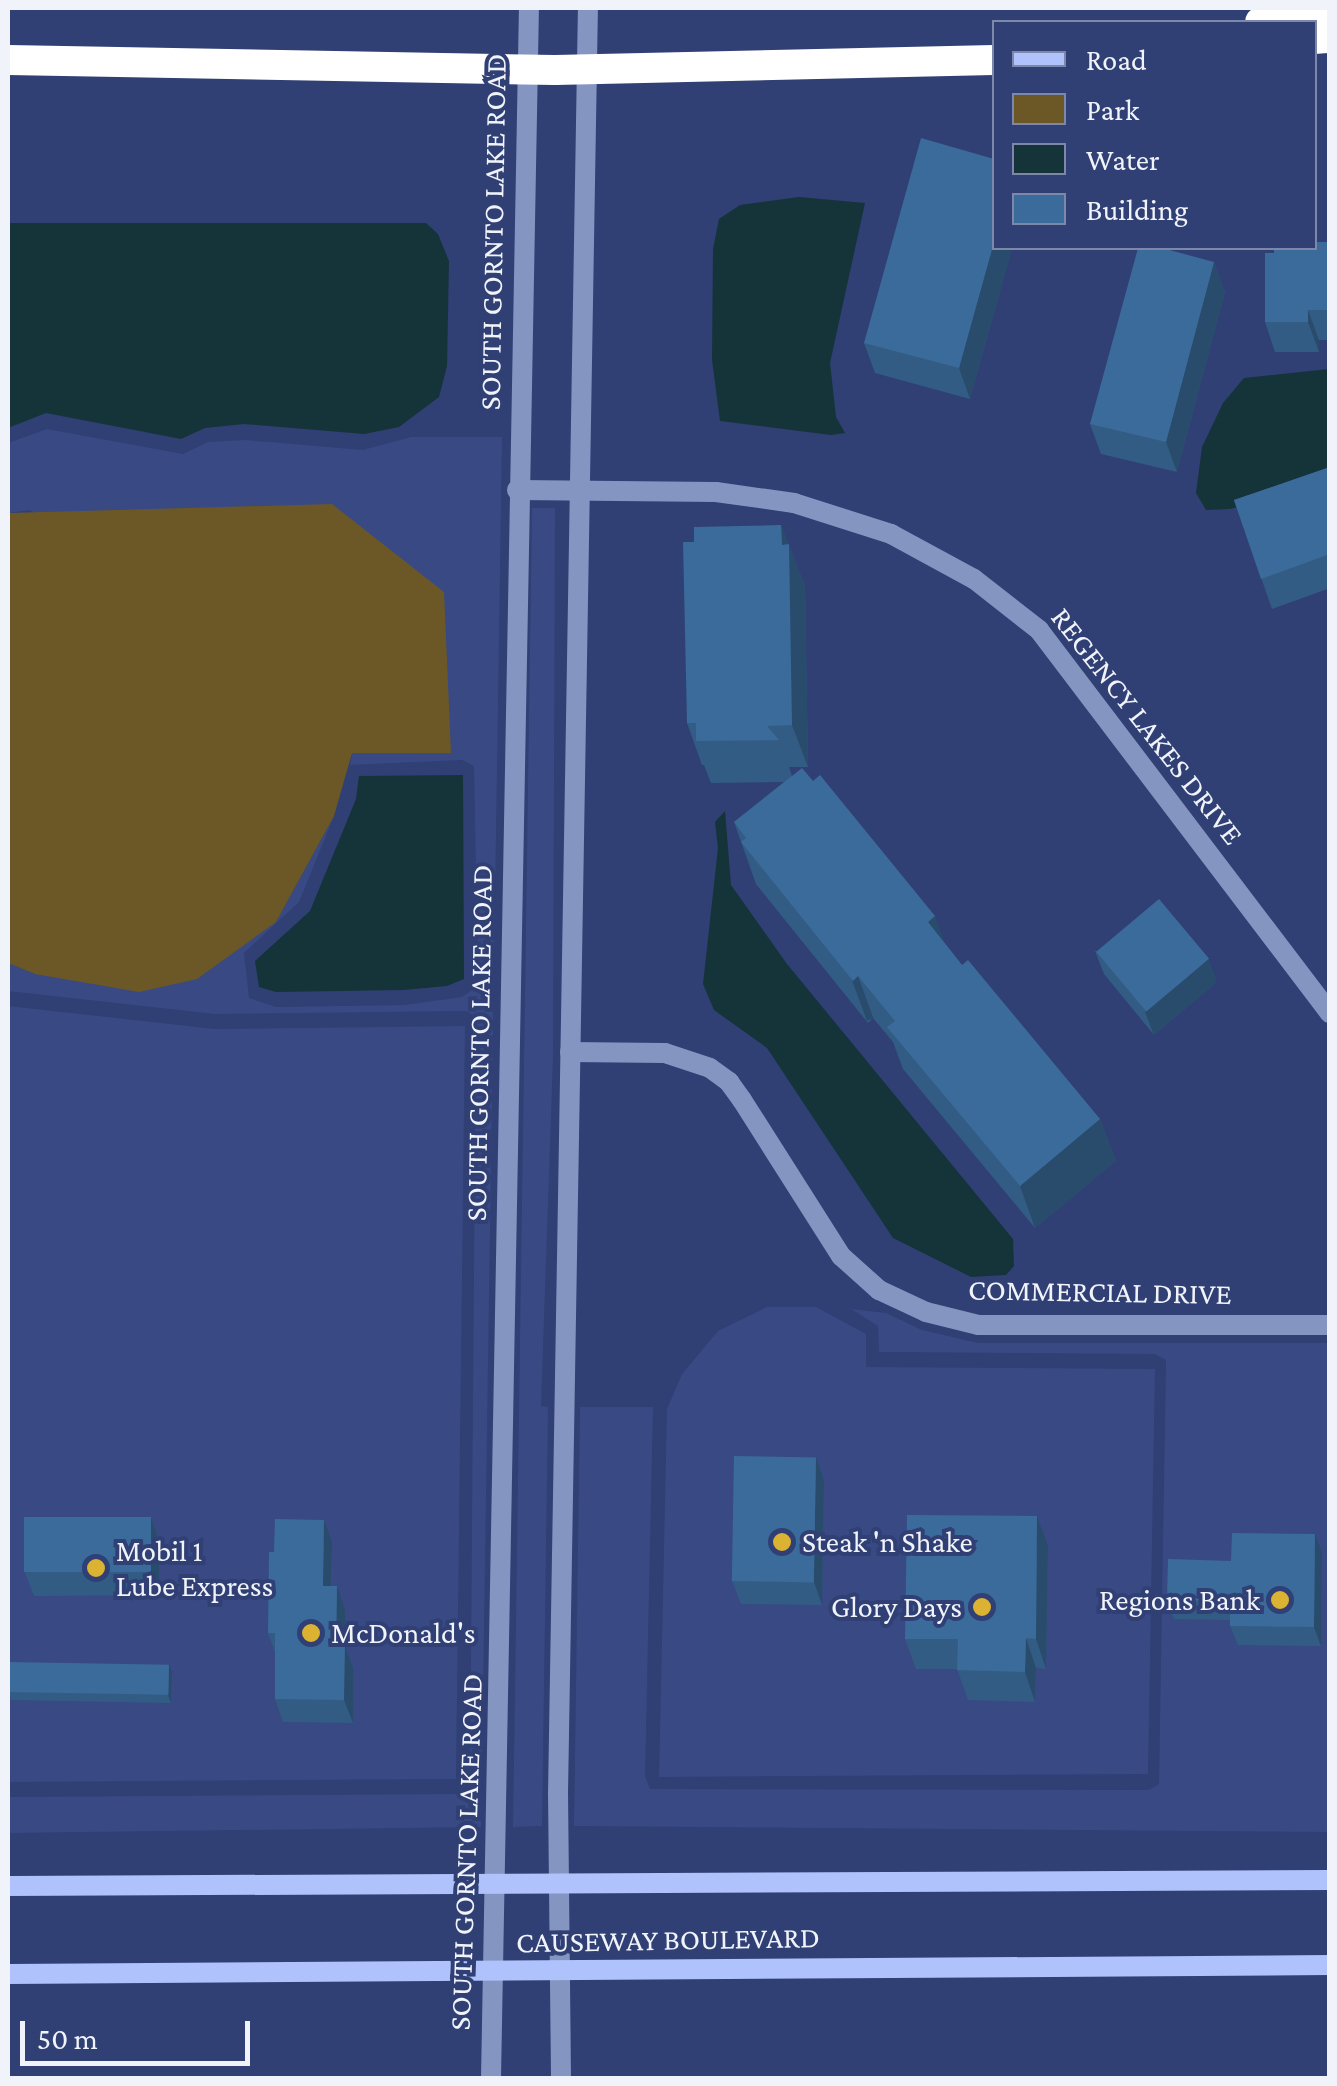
<!DOCTYPE html>
<html>
<head>
<meta charset="utf-8">
<style>
	body { margin:0 }
	#map { position:relative; width:1337px; height:2086px; overflow:hidden; background:#303f74; font-family:"Crimson Pro",serif }
	div>[style] { position:absolute }
	.built>* { inset:0; background:#384984 }
	.green>* { inset:0; background:#6b5826 }
	.water>* { inset:0; background:#153439 }
	.minor>* { height:20px; margin:-10px; padding:0 10px; transform-origin:10px; border-radius:10px; background:#8595c1 }
	.tertiary>* { height:20px; margin:-10px; padding:0 10px; transform-origin:10px; border-radius:10px; background:#8595c1 }
	.secondary>* { height:20px; margin:-10px; padding:0 10px; transform-origin:10px; border-radius:10px; background:#afc2fb }
	.motorway>* { height:30px; margin:-15px; padding:0 15px; transform-origin:15px; border-radius:15px; background:#fff }
	.wall>* { inset:0; background:#335c85 }
	.shaded-wall>* { inset:0; background:#294b6c; transform-origin:0 0 }
	.building>* { inset:0; background:#3b6b9b; transform-origin:0 0 }
	.dots>* { width:28px; height:28px; translate:-50% -50%; box-sizing:border-box; border:5px solid #303f74; border-radius:50% }
	span { translate:-50% -50%; white-space:nowrap; text-align:center; line-height:1.15; -webkit-text-stroke:8px #303f74; paint-order:stroke }
	.street-label { font-size:30px; color:#f0f3f9 }
	.poi-label { font-size:30px; color:#f0f3f9 }
	.left { translate:0 -50%; text-align:left }
	.right { translate:-100% -50%; text-align:right }
	.frame { position:absolute; inset:0; border:10px solid #f0f3f9; pointer-events:none }
	.legend { position:absolute; left:992px; top:20px; width:325px; height:230px; box-sizing:border-box; background:#303f74; border:2px solid #7d87a9; margin:0; padding:12px 18px; list-style:none; font-size:30px; color:#f0f3f9 }
	.legend li { display:flex; align-items:center; gap:20px; height:50px }
	.legend b { width:50px; border:2px solid #7d87a9 }
	.scale { position:absolute; left:20px; top:2021px; width:230px; height:45px; box-sizing:border-box; border:5px solid #f0f3f9; border-top:0; padding-left:12px; font-size:30px; line-height:35px; white-space:nowrap; color:#f0f3f9; -webkit-text-stroke:8px #303f74; paint-order:stroke }
</style>
</head>
<body>
<div id="map">
	<div class="built">
		<i style="clip-path:polygon(47px 429px,183px 454px,208px 442px,244px 440px,363px 450px,411px 437px,502px 437px,481px 1827px,8px 1833px,8px 1797px,456px 1794px,467px 1789px,470px 1779px,476px 1017px,466px 1011px,215px 1014px,8px 991px,8px 963px,35px 974px,276px 922px,334px 816px,299px 902px,244px 953px,249px 998px,276px 1007px,404px 1005px,462px 997px,475px 988px,478px 979px,474px 766px,462px 760px,350px 765px,352px 753px,30px 510px,8px 513px,8px 443px)"></i>
		<i style="clip-path:polygon(532px 508px,555px 508px,553px 1058px,541px 1406px,548px 1407px,542px 1826px,513px 1827px)"></i>
		<i style="clip-path:polygon(8px 1006px,215px 1029px,465px 1026px,456px 1779px,8px 1782px)"></i>
		<i style="clip-path:polygon(767px 1307px,816px 1307px,866px 1334px,866px 1367px,1155px 1369px,1148px 1774px,659px 1777px,667px 1409px,682px 1374px,718px 1331px)"></i>
		<i style="clip-path:polygon(851px 1309px,886px 1313px,922px 1330px,978px 1343px,1329px 1343px,1329px 1832px,574px 1826px,580px 1407px,653px 1407px,645px 1776px,650px 1789px,1149px 1790px,1159px 1784px,1166px 1360px,1155px 1354px,879px 1352px,878px 1326px)"></i>
	</div>
	<div class="green">
		<i style="clip-path:polygon(332px 504px,444px 592px,451px 753px,352px 753px,334px 816px,276px 922px,197px 979px,139px 992px,35px 974px,8px 963px,8px 513px)"></i>
	</div>
	<div class="water">
		<i style="clip-path:polygon(799px 197px,865px 203px,830px 363px,836px 417px,845px 433px,831px 435px,720px 421px,712px 360px,713px 249px,719px 219px,740px 205px)"></i>
		<i style="clip-path:polygon(8px 223px,426px 223px,438px 234px,449px 261px,447px 366px,439px 397px,399px 427px,364px 434px,244px 424px,205px 428px,181px 439px,46px 413px,8px 428px)"></i>
		<i style="clip-path:polygon(1329px 369px,1329px 483px,1230px 509px,1206px 510px,1196px 493px,1202px 447px,1223px 403px,1244px 378px)"></i>
		<i style="clip-path:polygon(463px 775px,464px 979px,447px 986px,404px 990px,276px 992px,259px 987px,255px 961px,310px 911px,356px 799px,359px 776px)"></i>
		<i style="clip-path:polygon(725px 811px,731px 885px,787px 964px,1013px 1239px,1014px 1266px,1006px 1275px,971px 1277px,893px 1238px,767px 1048px,714px 1010px,703px 984px,718px 848px,715px 822px)"></i>
	</div>
	<div class="minor">
		<i style="left:517px;top:490px;width:199px;rotate:0.6deg"></i>
		<i style="left:716px;top:492px;width:79px;rotate:8deg"></i>
		<i style="left:794px;top:503px;width:102px;rotate:17.7deg"></i>
		<i style="left:891px;top:534px;width:94px;rotate:28.5deg"></i>
		<i style="left:974px;top:579px;width:83px;rotate:38.1deg"></i>
		<i style="left:1039px;top:630px;width:481px;rotate:52.8deg"></i>
		<i style="left:570px;top:1052px;width:95px;rotate:0.6deg"></i>
		<i style="left:665px;top:1053px;width:47px;rotate:18.4deg"></i>
		<i style="left:710px;top:1068px;width:24px;rotate:36deg"></i>
		<i style="left:729px;top:1082px;width:22px;rotate:54deg"></i>
		<i style="left:742px;top:1100px;width:185px;rotate:57.6deg"></i>
		<i style="left:841px;top:1256px;width:51px;rotate:41.8deg"></i>
		<i style="left:879px;top:1290px;width:52px;rotate:25.1deg"></i>
		<i style="left:926px;top:1312px;width:54px;rotate:14deg"></i>
		<i style="left:978px;top:1325px;width:352px"></i>
	</div>
	<div class="tertiary">
		<i style="left:491px;top:2078px;width:2070px;rotate:-88.95deg"></i>
		<i style="left:561px;top:2078px;width:284px;rotate:-90.6deg"></i>
		<i style="left:558px;top:1794px;width:1786px;rotate:-89.04deg"></i>
	</div>
	<div class="secondary">
		<i style="left:8px;top:1886px;width:1322px;rotate:-0.26deg"></i>
		<i style="left:8px;top:1974px;width:1322px;rotate:-0.39deg"></i>
	</div>
	<div class="motorway">
		<i style="left:1260px;top:22px;width:71px;rotate:-9.7deg"></i>
		<i style="left:1314px;top:39px;width:16px;rotate:-4deg"></i>
		<i style="left:8px;top:60px;width:547px;rotate:1.05deg"></i>
		<i style="left:555px;top:70px;width:439px;rotate:-1.3deg"></i>
	</div>
	<div class="wall">
		<i style="clip-path:polygon(1330px 242px,1330px 340px,1319px 340px,1319px 352px,1275px 352px,1265px 322px,1274px 253px)"></i>
		<i style="clip-path:polygon(994px 248px,1012px 248px,970px 399px,875px 373px,864px 343px)"></i>
		<i style="clip-path:polygon(1214px 262px,1225px 292px,1177px 472px,1101px 454px,1090px 424px)"></i>
		<i style="clip-path:polygon(1330px 467px,1330px 588px,1272px 609px,1234px 500px)"></i>
		<i style="clip-path:polygon(781px 525px,805px 586px,808px 767px,789px 767px,792px 776px,935px 916px,944px 942px,962px 965px,1100px 1119px,1116px 1161px,1035px 1228px,903px 1069px,893px 1042px,873px 1018px,868px 1023px,756px 884px,734px 822px,784px 782px,711px 783px,704px 765px,702px 765px,687px 723px,694px 542px)"></i>
		<i style="clip-path:polygon(1095px 951px,1217px 982px,1154px 1035px,1104px 974px)"></i>
		<i style="clip-path:polygon(816px 1457px,824px 1480px,822px 1605px,741px 1604px,732px 1581px)"></i>
		<i style="clip-path:polygon(151px 1517px,159px 1541px,159px 1595px,34px 1596px,25px 1573px)"></i>
		<i style="clip-path:polygon(332px 1543px,332px 1586px,345px 1610px,345px 1645px,353px 1668px,353px 1723px,283px 1722px,275px 1699px,275px 1652px,268px 1633px,274px 1552px)"></i>
		<i style="clip-path:polygon(1048px 1546px,1046px 1669px,1036px 1668px,1035px 1702px,968px 1700px,957px 1669px,916px 1669px,905px 1639px)"></i>
		<i style="clip-path:polygon(1322px 1553px,1321px 1646px,1238px 1645px,1230px 1626px,1230px 1620px,1174px 1619px,1167px 1600px,1231px 1561px)"></i>
		<i style="clip-path:polygon(172px 1672px,171px 1703px,11px 1700px,8px 1692px)"></i>
	</div>
	<div class="shaded-wall">
		<i style="clip-path:polygon(994px 242px,994px 248px,1012px 248px,970px 399px,959px 368px)"></i>
		<i style="clip-path:polygon(1214px 262px,1225px 292px,1177px 472px,1166px 442px)"></i>
		<i style="clip-path:polygon(1308px 310px,1319px 340px,1319px 352px,1308px 322px)"></i>
		<i style="clip-path:polygon(781px 525px,805px 586px,808px 767px,792px 725px)"></i>
		<i style="clip-path:polygon(935px 916px,950px 958px,928px 922px)"></i>
		<i style="clip-path:polygon(1209px 959px,1217px 982px,1154px 1035px,1145px 1012px)"></i>
		<i style="left:858px;top:976px;width:45px;height:7px;rotate:70deg"></i>
		<i style="clip-path:polygon(1100px 1119px,1116px 1161px,1035px 1228px,1020px 1186px)"></i>
		<i style="clip-path:polygon(816px 1457px,824px 1480px,822px 1605px,814px 1582px)"></i>
		<i style="clip-path:polygon(1037px 1516px,1048px 1546px,1046px 1669px,1036px 1639px)"></i>
		<i style="clip-path:polygon(151px 1517px,159px 1541px,159px 1595px,151px 1572px)"></i>
		<i style="clip-path:polygon(324px 1520px,332px 1543px,331px 1609px,323px 1586px)"></i>
		<i style="clip-path:polygon(1315px 1534px,1322px 1553px,1321px 1646px,1314px 1627px)"></i>
		<i style="clip-path:polygon(337px 1586px,345px 1610px,345px 1645px,353px 1668px,353px 1723px,344px 1700px,336px 1645px)"></i>
		<i style="clip-path:polygon(1026px 1638px,1036px 1668px,1035px 1702px,1025px 1672px)"></i>
		<i style="clip-path:polygon(169px 1664px,172px 1672px,171px 1703px,168px 1695px)"></i>
	</div>
	<div class="building">
		<i style="clip-path:polygon(921px 138px,994px 159px,994px 242px,959px 368px,864px 343px)"></i>
		<i style="clip-path:polygon(1314px 242px,1330px 242px,1330px 310px,1308px 310px,1308px 322px,1265px 322px,1265px 253px,1274px 253px,1274px 248px,1314px 248px)"></i>
		<i style="clip-path:polygon(1138px 248px,1162px 248px,1214px 262px,1166px 442px,1090px 424px)"></i>
		<i style="clip-path:polygon(1330px 467px,1330px 554px,1261px 579px,1234px 500px)"></i>
		<i style="clip-path:polygon(781px 525px,782px 545px,789px 544px,792px 725px,767px 726px,779px 740px,696px 741px,696px 723px,687px 723px,683px 542px,694px 542px,694px 527px)"></i>
		<i style="clip-path:polygon(802px 768px,813px 781px,820px 775px,935px 916px,928px 922px,962px 965px,968px 960px,1100px 1119px,1020px 1186px,887px 1027px,895px 1021px,858px 976px,853px 981px,741px 842px,746px 838px,734px 822px)"></i>
		<i style="left:1159px;top:899px;width:78px;height:82px;rotate:50deg"></i>
		<i style="left:734px;top:1456px;width:82px;height:125px;rotate:1deg"></i>
		<i style="clip-path:polygon(907px 1515px,1037px 1516px,1036px 1639px,1026px 1638px,1025px 1672px,957px 1670px,958px 1639px,905px 1639px)"></i>
		<i style="left:151px;top:1517px;width:55px;height:127px;rotate:90deg"></i>
		<i style="clip-path:polygon(275px 1519px,324px 1520px,323px 1586px,337px 1586px,336px 1645px,345px 1645px,344px 1700px,275px 1699px,275px 1633px,268px 1633px,269px 1552px,274px 1552px)"></i>
		<i style="clip-path:polygon(1232px 1533px,1315px 1534px,1314px 1627px,1230px 1626px,1230px 1601px,1167px 1600px,1168px 1559px,1231px 1561px)"></i>
		<i style="left:8px;top:1662px;width:161px;height:30px;rotate:1deg"></i>
	</div>
	<div class="dots">
		<i style="left:782px;top:1542px;background:#dcb233"></i>
		<i style="left:96px;top:1568px;background:#dcb233"></i>
		<i style="left:1280px;top:1600px;background:#dcb233"></i>
		<i style="left:982px;top:1607px;background:#dcb233"></i>
		<i style="left:311px;top:1633px;background:#dcb233"></i>
	</div>
	<div class="street-label">
		<span style="left:493px;top:232px;rotate:-89deg">SOUTH GORNTO LAKE ROAD</span>
		<span style="left:1147px;top:726px;rotate:52deg">REGENCY LAKES DRIVE</span>
		<span style="left:479px;top:1043px;rotate:-89deg">SOUTH GORNTO LAKE ROAD</span>
		<span style="left:1100px;top:1292px;rotate:1deg">COMMERCIAL DRIVE</span>
		<span style="left:466px;top:1852px;rotate:-88deg">SOUTH GORNTO LAKE ROAD</span>
		<span style="left:668px;top:1940px;rotate:-1deg">CAUSEWAY BOULEVARD</span>
	</div>
	<div class="poi-label">
		<span class="left" style="left:802px;top:1542px">Steak 'n Shake</span>
		<span class="left" style="left:116px;top:1568px">Mobil 1<br>Lube Express</span>
		<span class="right" style="left:1260px;top:1600px">Regions Bank</span>
		<span class="right" style="left:962px;top:1607px">Glory Days</span>
		<span class="left" style="left:331px;top:1633px">McDonald's</span>
	</div>
	<div class="frame"></div>
	<ul class="legend">
	<li><b style="height:12px;background:#afc2fb"></b>Road</li>
	<li><b style="height:28px;background:#6b5826"></b>Park</li>
	<li><b style="height:28px;background:#153439"></b>Water</li>
	<li><b style="height:28px;background:#3b6b9b"></b>Building</li>
	</ul>
	<div class="scale">50 m</div>
</div>
</body>
</html>
